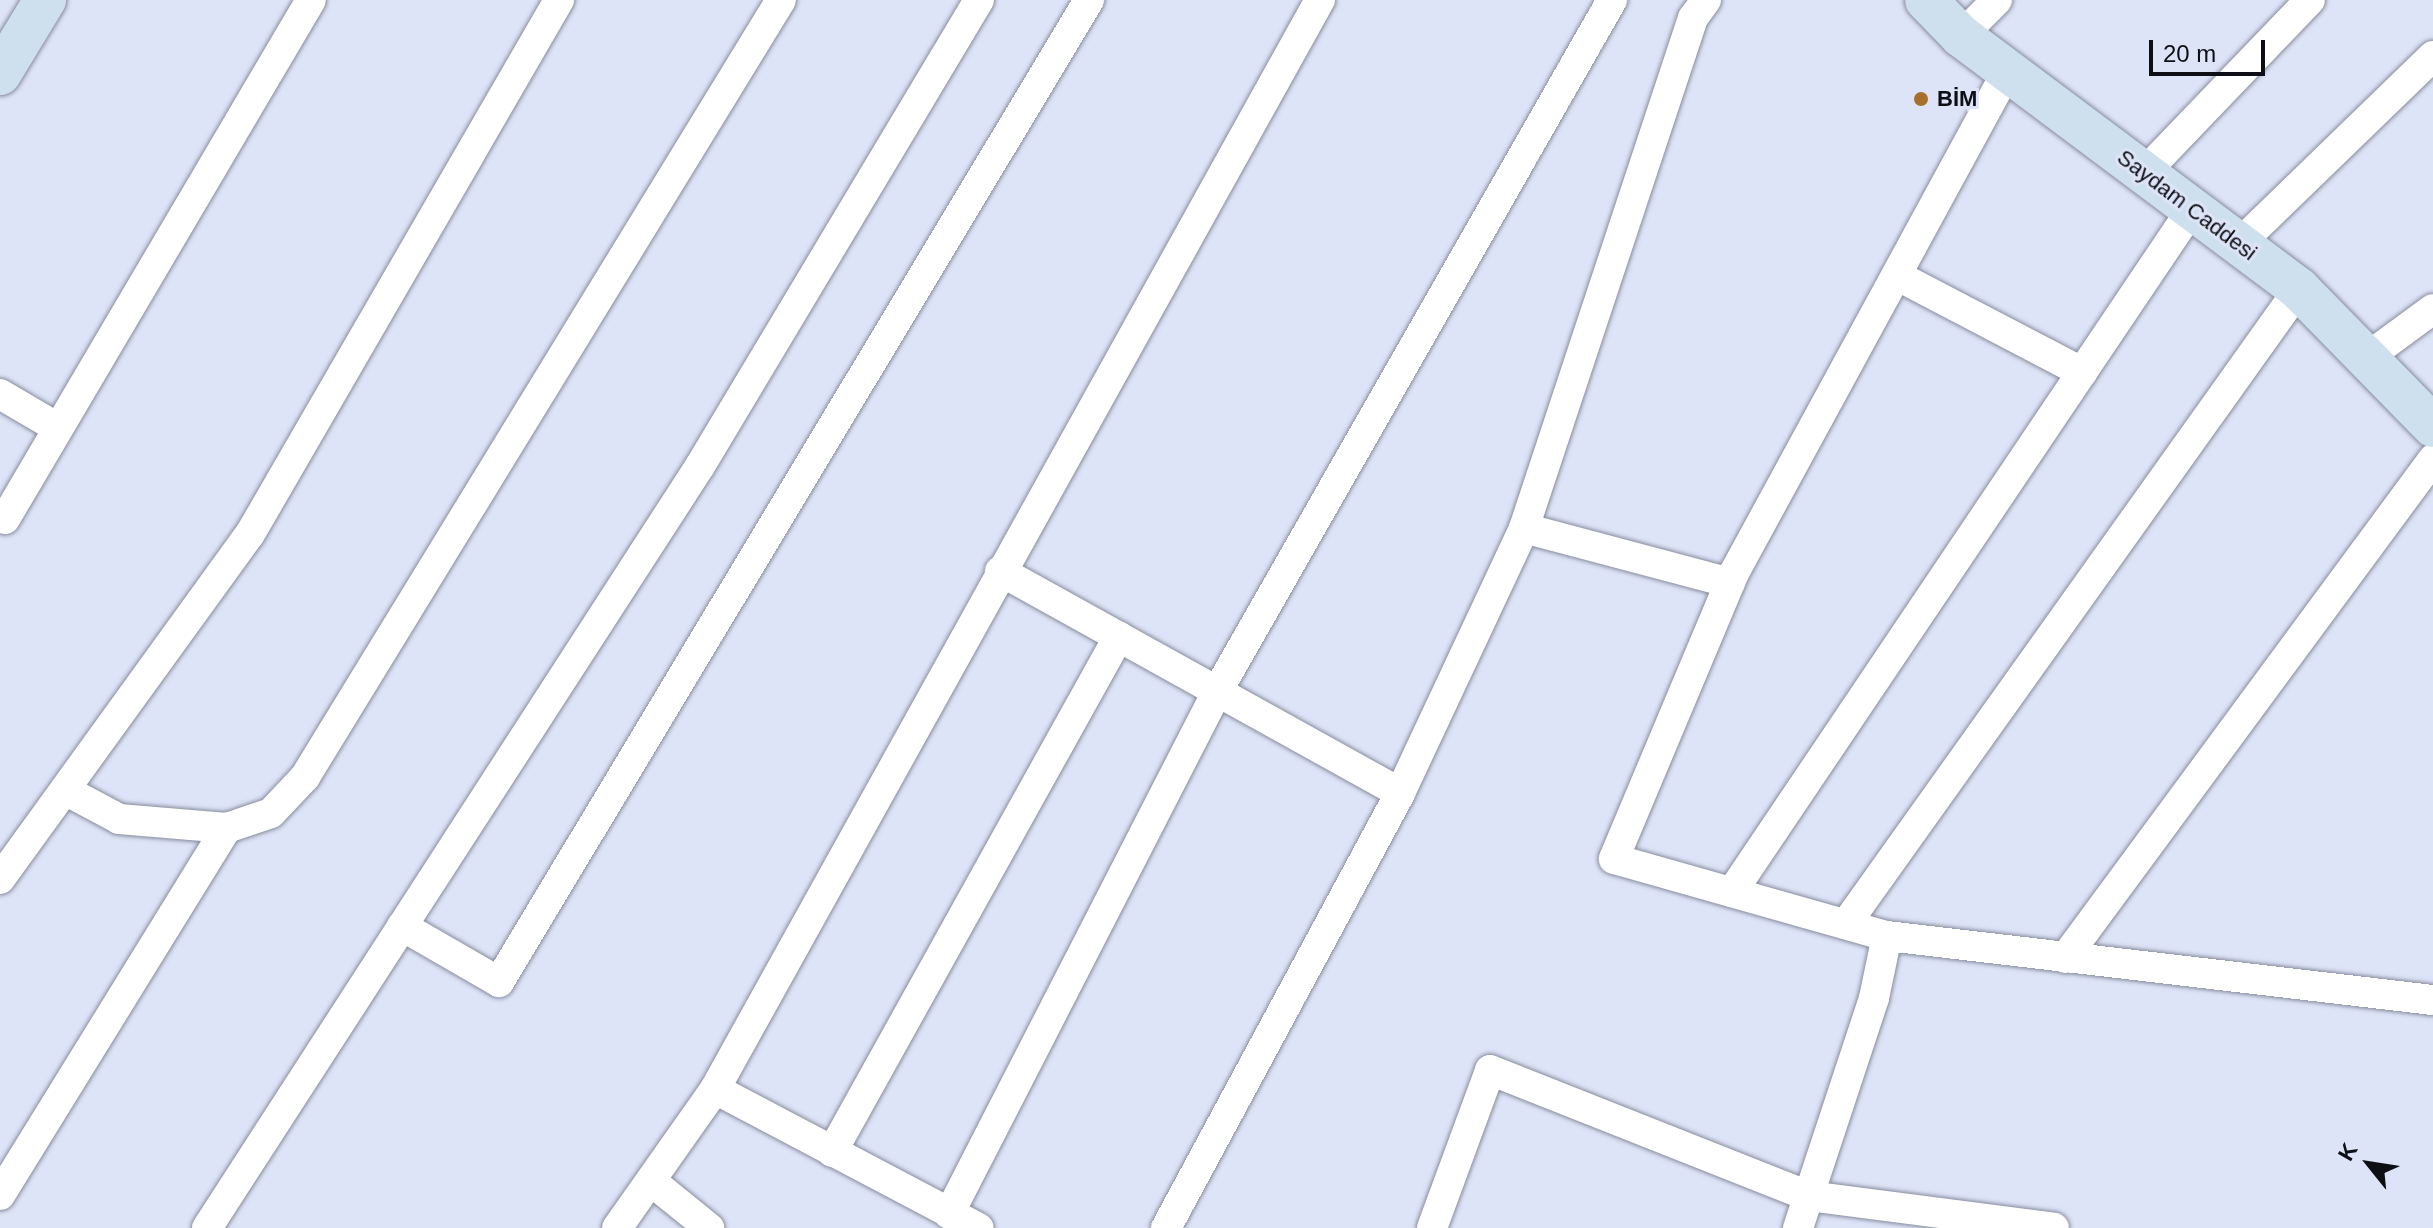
<!DOCTYPE html>
<html>
<head>
<meta charset="utf-8">
<style>
	body { margin:0 }
	#map { position:relative; width:2433px; height:1228px; overflow:hidden; background:#dee4f7; font-family:Helvetica,sans-serif }
	div>[style] { position:absolute }
	.roads { filter:drop-shadow(0 0 2px #878c9e) drop-shadow(0 0 2px #878c9e) }
	.minor>* { height:30px; margin:-15px; padding:0 15px; transform-origin:15px; border-radius:15px; background:#fff }
	.secondary>* { height:42px; margin:-21px; padding:0 21px; transform-origin:21px; border-radius:21px; background:#cee0ed }
	.dots>* { width:22px; height:22px; translate:-50% -50%; box-sizing:border-box; border:4px solid #dee4f7; border-radius:50% }
	span { translate:-50% -50%; white-space:nowrap; text-align:center; line-height:1.15; -webkit-text-stroke:6px #dee4f7; paint-order:stroke }
	.poi-label { font-size:22px; color:#0d0f15; font-weight:700 }
	.left { translate:0 -50%; text-align:left }
	.street-label { font-size:22px; color:#0d0f15 }
	.north { position:absolute; left:2329px; top:1124px; width:80px; height:80px; -webkit-text-stroke:6px #dee4f7; paint-order:stroke; rotate:300deg; font-size:22px; font-weight:700; line-height:32px; text-align:center; color:#0d0f15 }
	.north::after { content:''; display:block; margin:auto; width:28px; height:36px; background:#0d0f15; clip-path:polygon(50% 0,100% 100%,50% 72%,0 100%) }
	.scale { position:absolute; left:2149px; top:40px; width:116px; height:36px; box-sizing:border-box; border:4px solid #0d0f15; border-top:0; padding-left:10px; font-size:24px; line-height:28px; white-space:nowrap; color:#0d0f15; -webkit-text-stroke:6px #dee4f7; paint-order:stroke }
</style>
</head>
<body>
<div id="map">
	<div class="roads">
		<div class="minor">
			<i style="left:1961px;top:36px;width:51px;rotate:-45deg"></i>
			<i style="left:2009px;top:68px;width:575px;rotate:118.57deg"></i>
			<i style="left:1734px;top:573px;width:310px;rotate:112.8deg"></i>
			<i style="left:1614px;top:859px;width:284px;rotate:15.8deg"></i>
			<i style="left:1887px;top:936px;width:550px;rotate:6.69deg"></i>
			<i style="left:2143px;top:174px;width:241px;rotate:-46.2deg"></i>
			<i style="left:2239px;top:244px;width:270px;rotate:-44.1deg"></i>
			<i style="left:1898px;top:276px;width:208px;rotate:27.6deg"></i>
			<i style="left:2369px;top:356px;width:79px;rotate:-36.3deg"></i>
			<i style="left:0;top:394px;width:67px;rotate:30.4deg"></i>
			<i style="left:5px;top:519px;width:602px;rotate:-59.48deg"></i>
			<i style="left:1524px;top:528px;width:213px;rotate:14.9deg"></i>
			<i style="left:1000px;top:571px;width:457px;rotate:29deg"></i>
			<i style="left:65px;top:790px;width:61px;rotate:28.2deg"></i>
			<i style="left:119px;top:819px;width:108px;rotate:4.8deg"></i>
			<i style="left:227px;top:828px;width:46px;rotate:-18.8deg"></i>
			<i style="left:271px;top:813px;width:50px;rotate:-46.6deg"></i>
			<i style="left:305px;top:777px;width:911px;rotate:-58.51deg"></i>
			<i style="left:0;top:879px;width:426px;rotate:-54.1deg"></i>
			<i style="left:250px;top:534px;width:617px;rotate:-59.94deg"></i>
			<i style="left:1732px;top:892px;width:820px;rotate:-56.04deg"></i>
			<i style="left:1846px;top:924px;width:780px;rotate:-54.5deg"></i>
			<i style="left:402px;top:926px;width:112px;rotate:30deg"></i>
			<i style="left:499px;top:982px;width:1146px;rotate:-59deg"></i>
			<i style="left:2065px;top:958px;width:620px;rotate:-53.59deg"></i>
			<i style="left:715px;top:1089px;width:298px;rotate:27.8deg"></i>
			<i style="left:832px;top:1152px;width:590px;rotate:-60.92deg"></i>
			<i style="left:651px;top:1181px;width:75px;rotate:39deg"></i>
			<i style="left:0;top:1195px;width:432px;rotate:-58.3deg"></i>
			<i style="left:949px;top:1214px;width:589px;rotate:-62.83deg"></i>
			<i style="left:1218px;top:690px;width:795px;rotate:-60.27deg"></i>
			<i style="left:207px;top:1228px;width:908px;rotate:-57.1deg"></i>
			<i style="left:700px;top:466px;width:543px;rotate:-59.09deg"></i>
			<i style="left:617px;top:1228px;width:170px;rotate:-54.8deg"></i>
			<i style="left:715px;top:1089px;width:1246px;rotate:-60.95deg"></i>
			<i style="left:1166px;top:1228px;width:494px;rotate:-61.7deg"></i>
			<i style="left:1400px;top:793px;width:293px;rotate:-64.9deg"></i>
			<i style="left:1524px;top:528px;width:537px;rotate:-71.67deg"></i>
			<i style="left:1693px;top:18px;width:22px;rotate:-54deg"></i>
			<i style="left:1432px;top:1228px;width:168px;rotate:-69.8deg"></i>
			<i style="left:1490px;top:1070px;width:343px;rotate:21.6deg"></i>
			<i style="left:1809px;top:1196px;width:247px;rotate:7.4deg"></i>
			<i style="left:1798px;top:1228px;width:242px;rotate:-71.7deg"></i>
			<i style="left:1874px;top:998px;width:63px;rotate:-78.2deg"></i>
		</div>
		<div class="secondary">
			<i style="left:1926px;top:0;width:50px;rotate:45.8deg"></i>
			<i style="left:1961px;top:36px;width:422px;rotate:36.8deg"></i>
			<i style="left:2299px;top:289px;width:192px;rotate:45.6deg"></i>
			<i style="left:0;top:74px;width:87px;rotate:-58.7deg"></i>
		</div>
	</div>
	<div class="dots">
		<i style="left:1921px;top:99px;background:#a76f2c"></i>
	</div>
	<div class="poi-label">
		<span class="left" style="left:1937px;top:99px">BİM</span>
	</div>
	<div class="street-label">
		<span style="left:2187px;top:205px;rotate:37deg">Saydam Caddesi</span>
	</div>
	<div class="north">K</div>
	<div class="scale">20 m</div>
</div>
</body>
</html>
